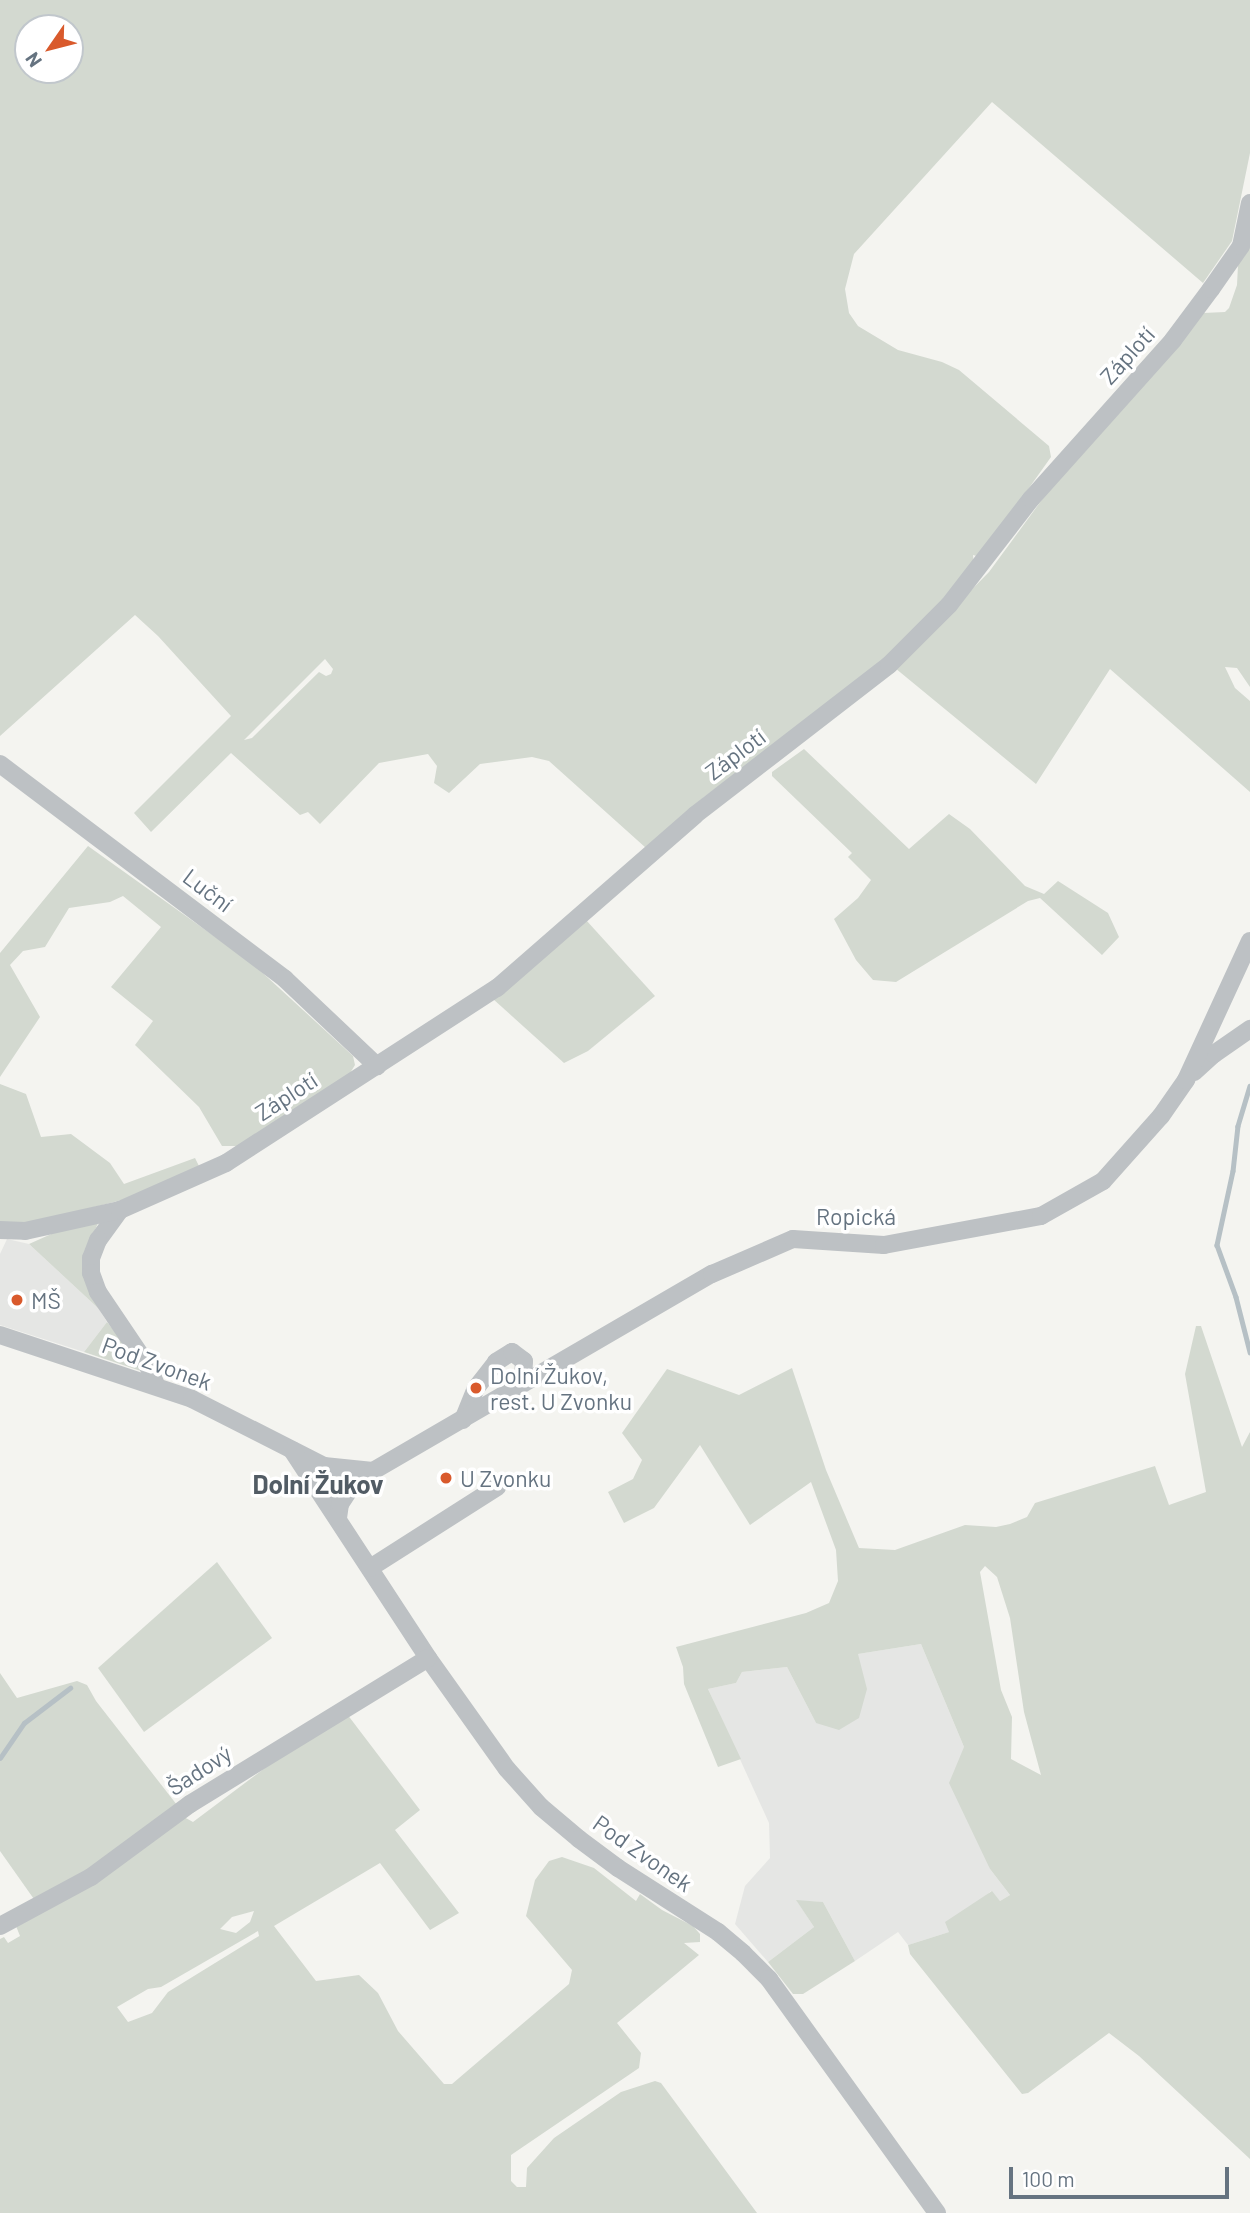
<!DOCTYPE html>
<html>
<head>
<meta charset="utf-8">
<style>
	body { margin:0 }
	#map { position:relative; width:1250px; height:2213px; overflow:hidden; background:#f4f4f0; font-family:Barlow,sans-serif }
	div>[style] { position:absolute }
	.built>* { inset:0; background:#e5e6e4 }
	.green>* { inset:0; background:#d3d9d0 }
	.stream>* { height:4.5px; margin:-2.25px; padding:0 2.25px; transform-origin:2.25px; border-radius:2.25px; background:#b6c0c5 }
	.street>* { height:18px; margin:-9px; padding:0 9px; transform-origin:9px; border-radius:9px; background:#bdc1c4 }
	.dots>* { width:19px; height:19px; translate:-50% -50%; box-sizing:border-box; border:4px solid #fff; border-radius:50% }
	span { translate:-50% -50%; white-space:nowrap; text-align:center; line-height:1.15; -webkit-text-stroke:7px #fff; paint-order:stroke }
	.street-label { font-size:23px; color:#657380 }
	.poi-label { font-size:23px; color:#657380 }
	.left { translate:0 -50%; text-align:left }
	.quarter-label { font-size:26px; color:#525c65; font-weight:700 }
	.north { position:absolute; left:14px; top:14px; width:70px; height:70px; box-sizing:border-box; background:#fff; border:2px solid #c1c7cc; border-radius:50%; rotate:235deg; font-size:19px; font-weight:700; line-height:28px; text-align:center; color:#657380 }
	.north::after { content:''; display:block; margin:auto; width:24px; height:32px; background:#d95a2c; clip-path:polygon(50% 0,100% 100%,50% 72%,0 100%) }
	.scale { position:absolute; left:1009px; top:2167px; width:220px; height:32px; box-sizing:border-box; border:4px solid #657380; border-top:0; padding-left:9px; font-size:21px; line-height:24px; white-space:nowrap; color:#657380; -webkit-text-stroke:5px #fff; paint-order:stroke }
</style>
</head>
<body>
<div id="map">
	<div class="built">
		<i style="clip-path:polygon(7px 1239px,29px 1244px,99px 1309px,107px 1322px,84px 1352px,0 1325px,0 1254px)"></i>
		<i style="clip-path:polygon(921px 1644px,964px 1747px,990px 1869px,1010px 1895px,1000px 1901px,991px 1891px,949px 1932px,908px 1945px,898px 1932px,855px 1961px,823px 1902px,797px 1901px,814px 1927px,768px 1962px,735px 1924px,745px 1886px,770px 1858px,769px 1823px,708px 1689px,736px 1683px,742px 1672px,787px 1667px,816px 1723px,858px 1654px)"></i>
	</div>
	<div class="green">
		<i style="clip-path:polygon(evenodd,0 0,1250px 0,1250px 153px,1232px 241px,1203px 283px,992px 102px,854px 254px,845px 289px,849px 313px,858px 326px,898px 350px,942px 362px,959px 370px,1049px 446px,1051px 457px,980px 557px,973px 555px,974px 565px,890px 659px,704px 797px,646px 848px,549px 761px,532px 757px,480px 764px,449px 793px,434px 783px,437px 766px,428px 754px,379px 763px,320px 824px,308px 812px,300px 815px,231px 753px,151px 832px,134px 813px,231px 716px,158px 636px,135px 615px,0 736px,0 0,28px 28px,70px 28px,70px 70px,28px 70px,28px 28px,0 0,325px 659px,333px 669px,331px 674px,326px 676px,319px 672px,252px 738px,244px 740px,325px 659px)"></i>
		<i style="clip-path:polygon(1250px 238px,1250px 687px,1237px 668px,1225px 667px,1235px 688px,1250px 701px,1250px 792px,1110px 669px,1036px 784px,895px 668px,989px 572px,1066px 467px,1203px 313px,1225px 312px,1229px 308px,1237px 285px,1238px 265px)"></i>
		<i style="clip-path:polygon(804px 749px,909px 849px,949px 814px,970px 829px,1025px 886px,1044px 894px,1058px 881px,1108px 913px,1119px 937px,1102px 955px,1040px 898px,1028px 901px,896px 982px,873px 980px,856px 960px,834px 919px,858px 898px,871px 880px,848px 857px,852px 853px,772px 776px,772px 772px)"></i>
		<i style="clip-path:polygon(88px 846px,253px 964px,353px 1056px,355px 1065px,347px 1078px,239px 1146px,222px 1146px,199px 1107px,135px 1045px,153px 1021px,111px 987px,161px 927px,123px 896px,110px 902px,69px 908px,45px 947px,23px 951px,10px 965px,40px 1017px,0 1077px,0 953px)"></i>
		<i style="clip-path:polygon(586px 920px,655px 996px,588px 1051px,564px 1063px,493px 999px)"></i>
		<i style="clip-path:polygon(0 1084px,26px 1094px,41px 1137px,71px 1134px,110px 1163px,124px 1184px,195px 1158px,200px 1168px,122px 1200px,39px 1221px,0 1225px)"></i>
		<i style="clip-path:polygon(99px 1221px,85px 1252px,99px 1309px,29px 1244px,58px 1231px)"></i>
		<i style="clip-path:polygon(107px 1322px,136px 1358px,141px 1371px,84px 1352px)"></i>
		<i style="clip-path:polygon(evenodd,1196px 1326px,1201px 1326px,1242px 1447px,1250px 1432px,1250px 2159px,1139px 2056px,1109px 2033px,1028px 2093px,1022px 2094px,910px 1954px,908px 1945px,949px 1932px,945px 1922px,992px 1891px,1000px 1901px,1010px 1895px,990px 1869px,949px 1783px,964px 1747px,921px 1644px,858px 1654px,867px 1689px,859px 1718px,839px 1730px,816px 1723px,787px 1667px,742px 1672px,736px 1683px,708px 1689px,741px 1759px,718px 1767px,684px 1684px,683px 1667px,676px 1647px,806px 1613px,829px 1603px,838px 1581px,836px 1550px,811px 1482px,750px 1525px,700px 1445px,654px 1508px,624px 1523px,608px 1492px,633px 1479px,642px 1460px,622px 1433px,667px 1369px,739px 1395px,792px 1368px,826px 1470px,859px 1548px,895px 1550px,965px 1525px,996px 1527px,1010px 1524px,1027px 1517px,1035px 1503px,1155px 1466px,1169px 1505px,1206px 1492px,1185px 1374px,1196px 1326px,985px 1566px,997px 1577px,1010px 1618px,1024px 1712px,1041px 1775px,1011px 1759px,1012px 1717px,1001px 1690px,980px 1572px,985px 1566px)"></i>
		<i style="clip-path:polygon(217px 1562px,272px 1638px,144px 1732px,98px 1668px)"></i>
		<i style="clip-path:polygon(0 1673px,17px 1698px,77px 1681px,87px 1685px,96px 1701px,177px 1805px,89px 1873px,36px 1902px,0 1851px)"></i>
		<i style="clip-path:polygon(evenodd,347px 1714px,420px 1810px,395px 1830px,459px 1913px,430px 1930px,380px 1863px,274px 1926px,316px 1981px,359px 1975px,378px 1993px,398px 2031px,444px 2084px,452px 2084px,569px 1984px,572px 1970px,526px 1916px,535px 1880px,549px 1861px,562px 1857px,594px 1868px,636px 1901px,640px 1894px,662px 1910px,693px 1926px,700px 1934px,700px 1942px,684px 1943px,699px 1955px,617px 2023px,641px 2053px,639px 2068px,511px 2155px,511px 2181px,517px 2187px,526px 2187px,527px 2168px,554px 2138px,621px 2092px,655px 2081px,661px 2083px,757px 2213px,0 2213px,0 1939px,4px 1937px,8px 1943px,20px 1936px,16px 1926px,184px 1817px,193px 1822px,277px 1759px,347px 1714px,254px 1911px,250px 1922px,236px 1933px,220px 1929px,232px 1917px,254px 1911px,347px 1714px,258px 1931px,259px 1936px,168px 1992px,152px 2013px,128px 2022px,117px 2007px,148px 1989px,161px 1987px,258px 1931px)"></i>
		<i style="clip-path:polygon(796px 1900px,823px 1902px,855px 1961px,803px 1994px,793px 1994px,768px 1962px,814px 1927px)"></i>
	</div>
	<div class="stream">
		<i style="left:1250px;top:1086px;width:42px;rotate:106.7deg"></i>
		<i style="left:1238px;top:1126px;width:45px;rotate:96.3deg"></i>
		<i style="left:1233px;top:1171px;width:76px;rotate:102.2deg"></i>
		<i style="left:1217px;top:1245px;width:55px;rotate:69.9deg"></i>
		<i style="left:1236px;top:1297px;width:57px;rotate:75.7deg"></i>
		<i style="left:0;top:1758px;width:42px;rotate:-55.6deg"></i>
		<i style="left:24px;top:1723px;width:58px;rotate:-37.3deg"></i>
	</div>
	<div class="street">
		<i style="left:0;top:764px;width:357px;rotate:37deg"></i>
		<i style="left:285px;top:979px;width:127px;rotate:43.4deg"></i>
		<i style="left:1194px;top:1072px;width:27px;rotate:-42deg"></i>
		<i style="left:1214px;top:1054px;width:44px;rotate:-34.8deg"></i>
		<i style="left:120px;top:1210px;width:37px;rotate:126deg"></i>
		<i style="left:98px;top:1240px;width:19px;rotate:111deg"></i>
		<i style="left:91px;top:1258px;width:15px;rotate:90deg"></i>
		<i style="left:91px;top:1273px;width:20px;rotate:70deg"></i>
		<i style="left:98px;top:1292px;width:89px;rotate:56deg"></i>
		<i style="left:148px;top:1366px;width:21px;rotate:67deg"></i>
		<i style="left:0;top:1230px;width:25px;rotate:2deg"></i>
		<i style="left:25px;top:1231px;width:97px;rotate:-12.5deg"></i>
		<i style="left:120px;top:1210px;width:116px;rotate:-23.9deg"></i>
		<i style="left:226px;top:1163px;width:323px;rotate:-32.9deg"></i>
		<i style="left:497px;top:988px;width:263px;rotate:-41.1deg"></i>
		<i style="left:695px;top:815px;width:245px;rotate:-37.7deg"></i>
		<i style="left:889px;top:665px;width:85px;rotate:-45deg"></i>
		<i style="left:949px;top:605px;width:134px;rotate:-52.3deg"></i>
		<i style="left:1031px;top:499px;width:213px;rotate:-48.2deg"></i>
		<i style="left:1173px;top:340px;width:64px;rotate:-53.3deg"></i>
		<i style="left:1211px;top:289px;width:52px;rotate:-55.1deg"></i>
		<i style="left:1241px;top:246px;width:44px;rotate:-78.2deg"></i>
		<i style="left:0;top:1335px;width:202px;rotate:18.4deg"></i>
		<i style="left:192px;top:1399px;width:148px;rotate:26.9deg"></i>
		<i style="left:324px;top:1466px;width:49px;rotate:5.8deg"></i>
		<i style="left:463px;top:1420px;width:35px;rotate:-68deg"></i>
		<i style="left:476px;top:1388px;width:33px;rotate:-52deg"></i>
		<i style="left:496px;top:1362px;width:19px;rotate:-32deg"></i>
		<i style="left:512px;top:1352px;width:15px;rotate:37deg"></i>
		<i style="left:524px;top:1361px;width:21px;rotate:93deg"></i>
		<i style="left:292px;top:1450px;width:249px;rotate:56.8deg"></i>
		<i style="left:428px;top:1658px;width:136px;rotate:54.6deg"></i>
		<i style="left:507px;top:1769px;width:51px;rotate:48.2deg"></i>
		<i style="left:541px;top:1807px;width:50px;rotate:40.1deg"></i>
		<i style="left:579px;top:1839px;width:49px;rotate:36.6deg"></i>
		<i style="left:618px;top:1868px;width:119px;rotate:32.6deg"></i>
		<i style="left:718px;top:1932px;width:33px;rotate:40deg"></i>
		<i style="left:743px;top:1953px;width:37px;rotate:45deg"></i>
		<i style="left:769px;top:1979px;width:288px;rotate:54.3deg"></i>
		<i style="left:338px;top:1518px;width:14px;rotate:-82deg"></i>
		<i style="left:340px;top:1504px;width:20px;rotate:-57deg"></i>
		<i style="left:351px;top:1487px;width:27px;rotate:-36deg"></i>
		<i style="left:373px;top:1471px;width:392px;rotate:-30.2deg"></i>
		<i style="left:712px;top:1274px;width:88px;rotate:-23.4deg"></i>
		<i style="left:793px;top:1239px;width:91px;rotate:3.8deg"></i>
		<i style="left:884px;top:1245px;width:160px;rotate:-10.5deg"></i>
		<i style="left:1041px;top:1216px;width:71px;rotate:-29.4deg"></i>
		<i style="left:1103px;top:1181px;width:87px;rotate:-48.3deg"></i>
		<i style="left:1161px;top:1116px;width:44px;rotate:-55.2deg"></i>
		<i style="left:1186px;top:1080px;width:153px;rotate:-65.3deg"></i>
		<i style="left:370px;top:1568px;width:151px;rotate:-32.5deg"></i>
		<i style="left:0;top:1926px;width:103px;rotate:-28.3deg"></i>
		<i style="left:91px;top:1877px;width:123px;rotate:-36.4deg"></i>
		<i style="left:190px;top:1804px;width:279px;rotate:-31.5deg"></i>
	</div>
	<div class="dots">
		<i style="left:17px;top:1300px;background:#d95a2c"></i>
		<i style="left:476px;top:1388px;background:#d95a2c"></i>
		<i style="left:446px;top:1478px;background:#d95a2c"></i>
	</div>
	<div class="street-label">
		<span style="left:1127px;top:355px;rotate:-48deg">Záplotí</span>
		<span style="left:735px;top:754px;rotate:-37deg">Záplotí</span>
		<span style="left:208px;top:890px;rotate:37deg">Luční</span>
		<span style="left:286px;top:1096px;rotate:-33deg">Záplotí</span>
		<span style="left:856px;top:1216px">Ropická</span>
		<span style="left:157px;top:1363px;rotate:20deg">Pod Zvonek</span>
		<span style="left:199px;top:1770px;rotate:-33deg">Šadový</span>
		<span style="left:643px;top:1853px;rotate:35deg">Pod Zvonek</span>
	</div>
	<div class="poi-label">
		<span class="left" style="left:31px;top:1300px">MŠ</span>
		<span class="left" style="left:490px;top:1388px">Dolní Žukov,<br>rest. U Zvonku</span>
		<span class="left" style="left:460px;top:1478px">U Zvonku</span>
	</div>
	<div class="quarter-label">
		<span style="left:318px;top:1484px">Dolní Žukov</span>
	</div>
	<div class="north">N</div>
	<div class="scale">100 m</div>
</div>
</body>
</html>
